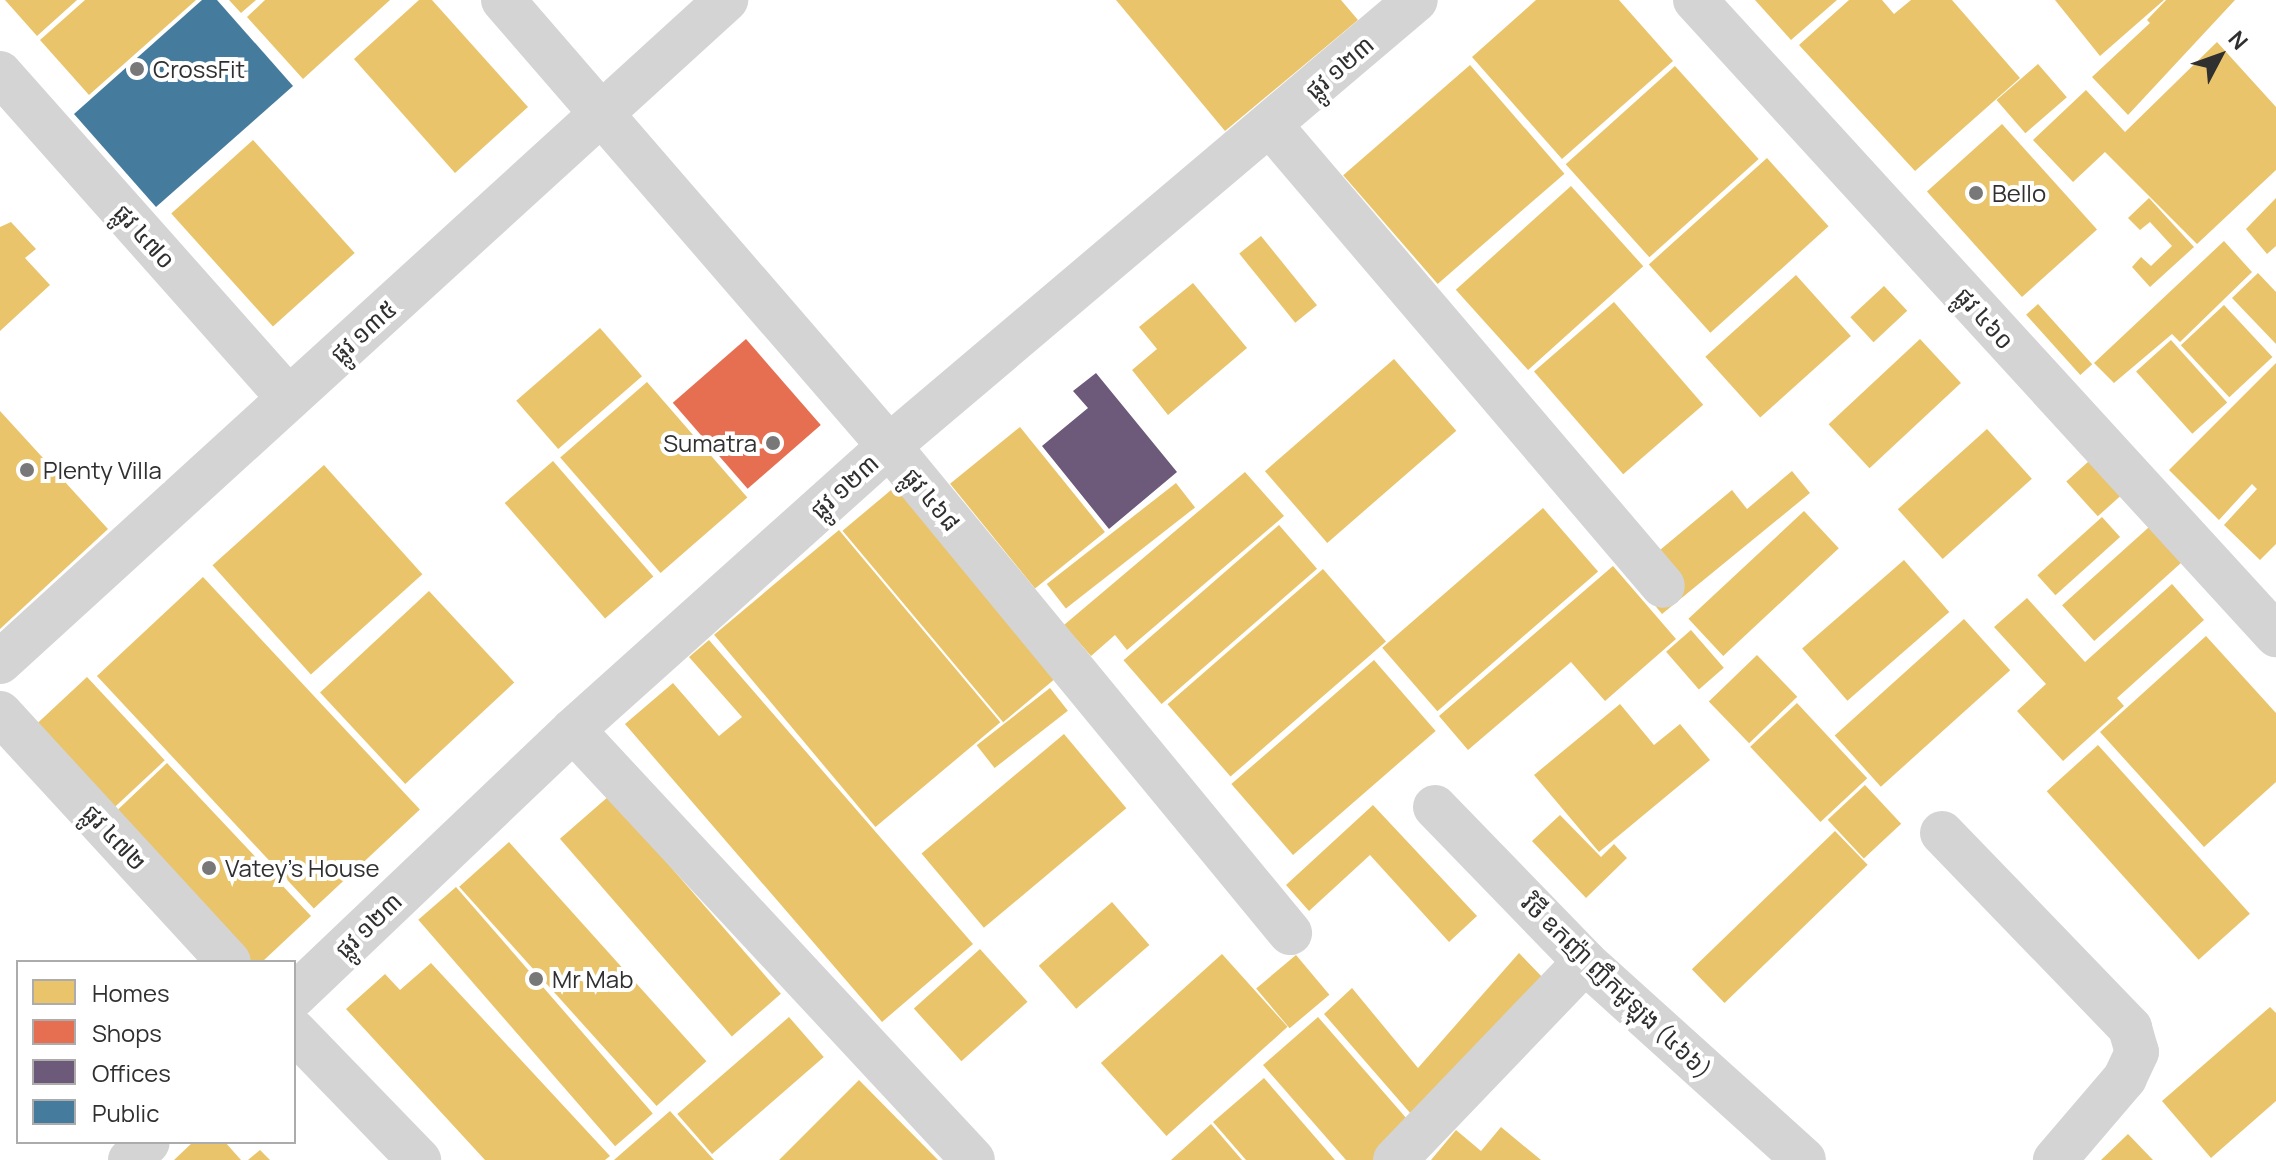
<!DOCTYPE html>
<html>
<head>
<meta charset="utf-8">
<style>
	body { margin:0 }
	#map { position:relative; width:2276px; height:1160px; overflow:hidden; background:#fff; font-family:Manrope,"Noto Sans Khmer",sans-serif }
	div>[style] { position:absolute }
	.homes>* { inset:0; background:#e9c46a; transform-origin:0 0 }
	.shops>* { inset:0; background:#e76f51; transform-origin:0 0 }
	.offices>* { inset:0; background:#6d597a }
	.public>* { inset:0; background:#457b9d }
	.minor>* { height:44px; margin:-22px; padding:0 22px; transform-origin:22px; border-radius:22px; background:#d4d4d4 }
	.dots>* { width:22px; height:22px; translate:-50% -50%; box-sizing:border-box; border:4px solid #fff; border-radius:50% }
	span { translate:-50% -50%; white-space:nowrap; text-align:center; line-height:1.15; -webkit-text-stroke:8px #fff; paint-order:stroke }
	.street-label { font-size:24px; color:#303030 }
	.poi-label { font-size:24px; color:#303030 }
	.left { translate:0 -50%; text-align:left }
	.right { translate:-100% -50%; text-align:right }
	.legend { position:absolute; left:16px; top:960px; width:280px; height:184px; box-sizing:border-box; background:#fff; border:2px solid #acacac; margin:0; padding:10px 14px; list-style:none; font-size:24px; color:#303030 }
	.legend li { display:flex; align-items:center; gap:16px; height:40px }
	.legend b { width:40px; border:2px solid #acacac }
	.north { position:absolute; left:2180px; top:16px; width:80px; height:80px; -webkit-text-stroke:6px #fff; paint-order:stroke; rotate:49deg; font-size:22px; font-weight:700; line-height:32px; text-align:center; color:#303030 }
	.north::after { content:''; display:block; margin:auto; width:28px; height:36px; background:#303030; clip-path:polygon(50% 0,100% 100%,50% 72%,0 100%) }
</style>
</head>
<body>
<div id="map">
	<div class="homes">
		<i style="clip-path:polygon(5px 0,77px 0,37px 36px)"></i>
		<i style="clip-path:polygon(85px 0,196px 0,89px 95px,40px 40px)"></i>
		<i style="clip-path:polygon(229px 0,256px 0,241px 13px)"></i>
		<i style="clip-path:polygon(265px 0,390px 0,303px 79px,247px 17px)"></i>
		<i style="clip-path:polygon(419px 0,432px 0,528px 107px,455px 173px,354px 59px)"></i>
		<i style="clip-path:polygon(1116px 0,1341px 0,1358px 20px,1225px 131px)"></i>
		<i style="clip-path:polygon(1536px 0,1619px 0,1673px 61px,1562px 159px,1472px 57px)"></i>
		<i style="clip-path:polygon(1755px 0,1837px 0,1791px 40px)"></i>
		<i style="clip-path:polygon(1849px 0,1882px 0,1894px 14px,1911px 0,1952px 0,2020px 78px,1915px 171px,1799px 45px)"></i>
		<i style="clip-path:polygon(2055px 0,2164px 0,2100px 56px)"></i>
		<i style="clip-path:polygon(2166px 0,2235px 0,2128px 115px,2092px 77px,2150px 23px,2147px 20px)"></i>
		<i style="clip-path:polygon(2217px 42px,2276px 107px,2276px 170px,2197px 244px,2105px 152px,2073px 182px,2033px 140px,2086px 90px,2125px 132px)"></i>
		<i style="left:2038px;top:64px;width:44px;height:55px;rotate:49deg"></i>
		<i style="left:1470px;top:65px;width:144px;height:168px;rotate:49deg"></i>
		<i style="left:1675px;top:66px;width:125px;height:147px;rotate:48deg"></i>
		<i style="left:2002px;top:124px;width:142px;height:101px;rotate:48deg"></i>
		<i style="left:253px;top:140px;width:152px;height:110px;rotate:48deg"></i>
		<i style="left:1767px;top:158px;width:92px;height:159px;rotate:48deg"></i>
		<i style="left:1571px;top:186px;width:108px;height:155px;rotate:48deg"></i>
		<i style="clip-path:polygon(2149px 198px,2194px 247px,2150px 287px,2132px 267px,2141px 257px,2151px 266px,2172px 246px,2150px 222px,2140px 230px,2128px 218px)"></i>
		<i style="clip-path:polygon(2276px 198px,2276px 246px,2267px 254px,2246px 229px)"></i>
		<i style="clip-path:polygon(11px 222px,36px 249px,25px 258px,50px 285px,0 331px,0 227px)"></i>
		<i style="left:1261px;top:236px;width:89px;height:28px;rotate:51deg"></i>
		<i style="clip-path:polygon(2224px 241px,2252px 272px,2180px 342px,2172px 334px,2114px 383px,2094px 363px)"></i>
		<i style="clip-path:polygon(2258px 273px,2276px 292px,2276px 344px,2232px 298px)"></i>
		<i style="left:1796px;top:275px;width:82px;height:122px;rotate:48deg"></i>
		<i style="clip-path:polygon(1193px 283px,1247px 348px,1168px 415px,1132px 370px,1157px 349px,1139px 327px)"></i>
		<i style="left:1884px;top:286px;width:34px;height:46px;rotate:47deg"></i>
		<i style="left:1614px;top:302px;width:136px;height:106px;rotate:49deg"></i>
		<i style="left:2038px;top:304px;width:81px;height:16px;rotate:48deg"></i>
		<i style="left:2224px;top:305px;width:71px;height:59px;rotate:47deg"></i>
		<i style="left:600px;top:328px;width:64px;height:111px;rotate:49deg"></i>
		<i style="left:1920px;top:339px;width:60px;height:125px;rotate:47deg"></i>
		<i style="left:2171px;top:340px;width:84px;height:47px;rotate:48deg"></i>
		<i style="left:1394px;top:359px;width:95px;height:171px;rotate:49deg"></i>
		<i style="clip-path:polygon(2276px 363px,2276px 544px,2260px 560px,2224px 525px,2257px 489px,2252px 484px,2219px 520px,2169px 470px)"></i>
		<i style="left:647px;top:382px;width:153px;height:115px;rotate:49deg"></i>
		<i style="clip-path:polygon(0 411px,108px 529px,0 629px)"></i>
		<i style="left:1020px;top:427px;width:135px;height:90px;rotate:51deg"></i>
		<i style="left:1987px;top:429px;width:67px;height:120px;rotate:48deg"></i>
		<i style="left:2099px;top:452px;width:47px;height:44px;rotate:48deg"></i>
		<i style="left:553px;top:461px;width:153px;height:64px;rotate:49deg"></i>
		<i style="left:324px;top:465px;width:147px;height:150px;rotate:48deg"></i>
		<i style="clip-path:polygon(1792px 471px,1810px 493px,1662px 614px,1630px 575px,1732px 490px,1747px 509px)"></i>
		<i style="clip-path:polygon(1245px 472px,1284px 516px,1127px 650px,1115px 635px,1091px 656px,1064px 625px)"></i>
		<i style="left:903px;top:480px;width:250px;height:79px;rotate:50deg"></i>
		<i style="left:1176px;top:483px;width:31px;height:164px;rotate:52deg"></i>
		<i style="left:1543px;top:508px;width:84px;height:213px;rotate:49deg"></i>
		<i style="left:1804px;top:511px;width:51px;height:158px;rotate:47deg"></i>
		<i style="left:2102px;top:517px;width:27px;height:87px;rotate:48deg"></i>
		<i style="left:2158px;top:519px;width:48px;height:129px;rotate:48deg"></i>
		<i style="left:1279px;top:525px;width:58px;height:206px;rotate:49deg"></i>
		<i style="left:839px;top:530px;width:251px;height:163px;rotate:50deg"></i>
		<i style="left:1904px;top:560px;width:69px;height:135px;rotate:49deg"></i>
		<i style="clip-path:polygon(1613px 566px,1676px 639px,1605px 701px,1571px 662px,1468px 750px,1439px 716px)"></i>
		<i style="left:1323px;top:569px;width:96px;height:206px;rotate:49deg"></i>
		<i style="left:203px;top:577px;width:318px;height:145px;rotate:47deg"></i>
		<i style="clip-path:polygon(2172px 584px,2204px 620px,2117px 698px,2124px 706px,2063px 761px,2017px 711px,2046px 684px,1994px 627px,2027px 598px,2085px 662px)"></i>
		<i style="left:429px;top:591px;width:125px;height:149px;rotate:47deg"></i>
		<i style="left:1964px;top:619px;width:69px;height:174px;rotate:48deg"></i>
		<i style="left:1691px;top:630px;width:50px;height:33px;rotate:49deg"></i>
		<i style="clip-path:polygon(2206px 636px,2276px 713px,2276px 782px,2204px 847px,2100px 732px)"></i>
		<i style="clip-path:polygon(709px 640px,973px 944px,882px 1022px,625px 724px,673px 683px,719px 736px,742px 717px,689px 657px)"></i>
		<i style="left:1757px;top:655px;width:58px;height:67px;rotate:46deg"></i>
		<i style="left:1374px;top:660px;width:94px;height:189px;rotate:49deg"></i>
		<i style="left:87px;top:677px;width:114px;height:80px;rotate:47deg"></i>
		<i style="left:1050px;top:688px;width:29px;height:93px;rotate:52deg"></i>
		<i style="left:1797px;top:703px;width:103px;height:64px;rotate:47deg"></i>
		<i style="clip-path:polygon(1620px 704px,1654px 745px,1680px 724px,1710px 760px,1599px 852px,1534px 775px)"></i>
		<i style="left:1064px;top:734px;width:97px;height:186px;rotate:50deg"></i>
		<i style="left:2098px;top:745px;width:227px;height:69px;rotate:48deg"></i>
		<i style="clip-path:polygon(167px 763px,311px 916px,262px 962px,243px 962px,108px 819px)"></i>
		<i style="left:1865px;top:785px;width:53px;height:51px;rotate:47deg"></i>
		<i style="left:609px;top:796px;width:262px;height:65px;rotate:49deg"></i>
		<i style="clip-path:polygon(1373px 805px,1477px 916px,1449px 942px,1370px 855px,1309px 911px,1286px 885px)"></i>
		<i style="clip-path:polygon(1560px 815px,1601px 857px,1614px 844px,1627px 858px,1586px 898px,1532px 841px)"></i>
		<i style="left:1835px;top:831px;width:47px;height:199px;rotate:46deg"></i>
		<i style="left:509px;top:842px;width:295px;height:67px;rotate:48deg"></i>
		<i style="left:456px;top:887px;width:300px;height:50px;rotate:49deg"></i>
		<i style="left:1112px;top:902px;width:57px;height:97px;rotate:49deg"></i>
		<i style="left:980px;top:949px;width:71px;height:89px;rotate:48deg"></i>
		<i style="clip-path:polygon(1519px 953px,1545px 980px,1418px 1122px,1324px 1014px,1352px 988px,1418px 1068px)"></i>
		<i style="left:1222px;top:954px;width:98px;height:163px;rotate:48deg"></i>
		<i style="left:1296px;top:955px;width:52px;height:52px;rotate:50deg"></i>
		<i style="clip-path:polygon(431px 963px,610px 1156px,605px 1160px,485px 1160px,346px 1009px,385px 974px,400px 990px)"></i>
		<i style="clip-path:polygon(2270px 1007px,2276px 1013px,2276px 1101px,2211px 1158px,2162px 1101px)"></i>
		<i style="left:789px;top:1017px;width:53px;height:148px;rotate:49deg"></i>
		<i style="clip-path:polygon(1318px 1017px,1414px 1127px,1376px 1160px,1346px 1160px,1263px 1065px)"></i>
		<i style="clip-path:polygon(1264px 1078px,1335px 1160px,1246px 1160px,1213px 1122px)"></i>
		<i style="clip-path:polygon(859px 1080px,938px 1160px,779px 1160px)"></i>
		<i style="clip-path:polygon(670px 1111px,714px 1160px,614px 1160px)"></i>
		<i style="clip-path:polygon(1211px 1124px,1242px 1160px,1171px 1160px)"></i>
		<i style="clip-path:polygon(1501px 1127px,1541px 1160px,1431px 1160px,1456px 1130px,1481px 1151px)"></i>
		<i style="clip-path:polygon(2128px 1134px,2153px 1160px,2101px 1160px)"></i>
		<i style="clip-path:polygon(193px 1142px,225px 1142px,241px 1160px,174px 1160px)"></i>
		<i style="clip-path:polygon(260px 1150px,270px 1160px,248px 1160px)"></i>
	</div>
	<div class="shops">
		<i style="left:746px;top:339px;width:114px;height:97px;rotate:49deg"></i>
	</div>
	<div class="offices">
		<i style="clip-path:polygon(1096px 373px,1177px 472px,1109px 529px,1042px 446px,1088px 408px,1073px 391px)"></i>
	</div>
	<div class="public">
		<i style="clip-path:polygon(202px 0,217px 0,293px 86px,156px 207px,74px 114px)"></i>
	</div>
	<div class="minor">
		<i style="left:503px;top:0;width:590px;rotate:49.12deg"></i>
		<i style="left:889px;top:446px;width:631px;rotate:50.53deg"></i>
		<i style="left:1695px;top:0;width:861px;rotate:47.54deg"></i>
		<i style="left:0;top:73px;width:435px;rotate:48.4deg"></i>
		<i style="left:1271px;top:126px;width:604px;rotate:49.56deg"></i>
		<i style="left:0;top:662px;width:983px;rotate:-42.36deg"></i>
		<i style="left:0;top:713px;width:338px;rotate:47.4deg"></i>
		<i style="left:573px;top:730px;width:587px;rotate:47.07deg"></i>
		<i style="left:1435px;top:807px;width:216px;rotate:45.9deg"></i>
		<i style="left:1585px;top:962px;width:295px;rotate:42.1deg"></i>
		<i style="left:1942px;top:833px;width:271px;rotate:46deg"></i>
		<i style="left:2130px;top:1028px;width:25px;rotate:74deg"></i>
		<i style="left:2137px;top:1052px;width:29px;rotate:115deg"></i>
		<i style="left:2125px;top:1078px;width:108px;rotate:130.5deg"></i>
		<i style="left:294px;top:996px;width:385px;rotate:-43.6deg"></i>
		<i style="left:573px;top:730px;width:425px;rotate:-41.9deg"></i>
		<i style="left:889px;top:446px;width:690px;rotate:-40.24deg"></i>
		<i style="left:294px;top:1031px;width:180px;rotate:45.9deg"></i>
		<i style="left:130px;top:1160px;width:25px;rotate:-45deg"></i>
		<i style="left:1395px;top:1160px;width:274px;rotate:-46.2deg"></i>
	</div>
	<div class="dots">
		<i style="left:137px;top:69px;background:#787878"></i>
		<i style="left:1976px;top:193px;background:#787878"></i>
		<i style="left:773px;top:443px;background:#787878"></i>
		<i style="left:27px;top:470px;background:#787878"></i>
		<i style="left:209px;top:868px;background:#787878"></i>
		<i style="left:536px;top:979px;background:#787878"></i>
	</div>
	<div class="street-label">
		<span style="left:1339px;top:67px;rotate:-41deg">ផ្លូវ ១២៣</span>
		<span style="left:145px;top:236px;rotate:48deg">ផ្លូវ ៤៧០</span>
		<span style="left:1985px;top:318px;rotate:48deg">ផ្លូវ ៤៦០</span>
		<span style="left:363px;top:331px;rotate:-42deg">ផ្លូវ ១៣៥</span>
		<span style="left:844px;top:486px;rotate:-42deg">ផ្លូវ ១២៣</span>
		<span style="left:932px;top:499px;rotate:50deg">ផ្លូវ ៤៦៨</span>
		<span style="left:115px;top:837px;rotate:47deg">ផ្លូវ ៤៧២</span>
		<span style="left:368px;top:925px;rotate:-44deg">ផ្លូវ ១២៣</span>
		<span style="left:1617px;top:986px;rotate:44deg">វិថី ឧកញ៉ា ញឹកជូឡុង (៤៦៦)</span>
	</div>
	<div class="poi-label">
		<span class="left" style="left:153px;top:69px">CrossFit</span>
		<span class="left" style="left:1992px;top:193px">Bello</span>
		<span class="right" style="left:757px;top:443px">Sumatra</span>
		<span class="left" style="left:43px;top:470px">Plenty Villa</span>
		<span class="left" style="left:225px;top:868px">Vatey's House</span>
		<span class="left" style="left:552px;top:979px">Mr Mab</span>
	</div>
	<ul class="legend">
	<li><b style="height:22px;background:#e9c46a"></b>Homes</li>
	<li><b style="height:22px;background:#e76f51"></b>Shops</li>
	<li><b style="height:22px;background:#6d597a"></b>Offices</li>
	<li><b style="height:22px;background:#457b9d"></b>Public</li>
	</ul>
	<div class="north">N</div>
</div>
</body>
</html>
